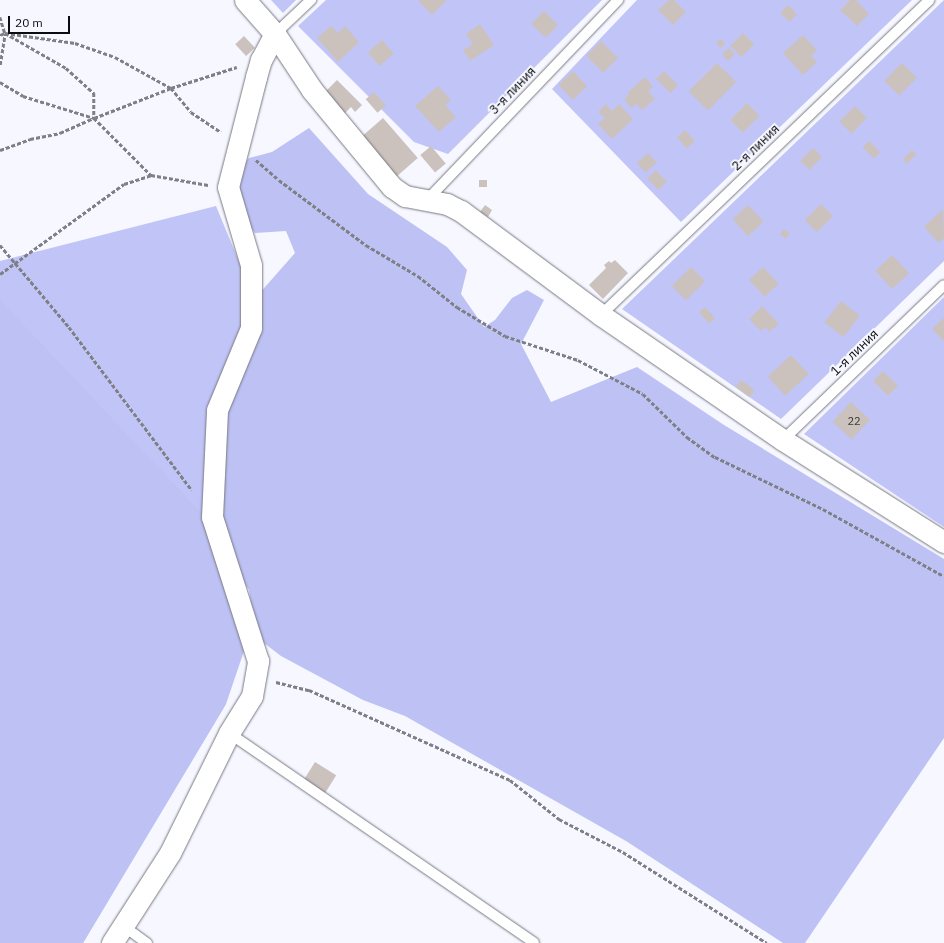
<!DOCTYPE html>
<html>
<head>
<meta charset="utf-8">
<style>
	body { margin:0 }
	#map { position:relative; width:944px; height:943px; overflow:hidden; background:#f6f7ff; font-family:"IBM Plex Sans",sans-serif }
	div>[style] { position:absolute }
	.green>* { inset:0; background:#c0c4f7 }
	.forest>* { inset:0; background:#bdc1f3 }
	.building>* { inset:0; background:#ccc2bd; transform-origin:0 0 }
	.path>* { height:2.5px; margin-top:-1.25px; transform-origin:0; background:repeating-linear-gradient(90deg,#7f8085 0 4px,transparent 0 6px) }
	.roads { filter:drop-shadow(0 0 1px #777881) drop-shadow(0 0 1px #777881) }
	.lane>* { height:10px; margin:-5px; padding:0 5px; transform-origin:5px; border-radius:5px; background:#fff }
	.street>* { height:21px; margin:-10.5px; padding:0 10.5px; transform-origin:10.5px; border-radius:10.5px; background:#fff }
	span { translate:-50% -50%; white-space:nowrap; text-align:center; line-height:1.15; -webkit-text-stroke:4px #f6f7ff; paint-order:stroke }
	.number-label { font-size:11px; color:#3b3a3a }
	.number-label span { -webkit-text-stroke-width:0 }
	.street-label { font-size:13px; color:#0b0c0f }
	.scale { position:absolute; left:8px; top:16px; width:62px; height:18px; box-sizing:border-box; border:2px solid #0b0c0f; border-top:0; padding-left:5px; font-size:12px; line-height:14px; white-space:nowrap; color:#0b0c0f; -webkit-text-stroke:3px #f6f7ff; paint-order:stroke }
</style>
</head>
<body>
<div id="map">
	<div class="green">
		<i style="clip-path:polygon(271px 0,296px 0,283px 13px)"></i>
		<i style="clip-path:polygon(326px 0,602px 0,448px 154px,414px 142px,298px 26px)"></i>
		<i style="clip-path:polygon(637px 0,912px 0,681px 222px,552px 89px)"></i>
		<i style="clip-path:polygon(944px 0,944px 261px,781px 419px,622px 309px)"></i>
		<i style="clip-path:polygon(216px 206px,245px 276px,226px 704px,83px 943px,0 943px,0 261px)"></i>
		<i style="clip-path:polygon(944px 297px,944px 527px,804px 434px)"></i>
	</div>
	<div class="forest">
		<i style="clip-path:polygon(309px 128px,368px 194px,447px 247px,467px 270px,461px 294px,484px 327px,495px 320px,512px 298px,527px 290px,544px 300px,521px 344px,551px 402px,637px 367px,724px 425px,944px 559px,944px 738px,805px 943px,783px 943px,626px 841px,405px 716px,363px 700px,281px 656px,256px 637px,249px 590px,228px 556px,216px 516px,221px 408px,258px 295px,295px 253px,286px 231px,255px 233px,240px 213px,235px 174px,249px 158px,272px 152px)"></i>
		<i style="clip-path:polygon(0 300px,207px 519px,244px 651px,226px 704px,83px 943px,0 943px)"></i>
	</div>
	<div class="building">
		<i style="clip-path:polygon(418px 0,447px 0,432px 15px)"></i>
		<i style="clip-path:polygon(669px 0,674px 0,686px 12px,673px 25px,658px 10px)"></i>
		<i style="clip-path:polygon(850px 0,856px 0,869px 14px,857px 26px,840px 10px)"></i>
		<i style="left:788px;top:5px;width:13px;height:11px;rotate:45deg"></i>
		<i style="left:544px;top:11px;width:20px;height:18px;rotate:45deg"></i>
		<i style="clip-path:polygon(480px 24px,494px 45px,470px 61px,463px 50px,473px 44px,466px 34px)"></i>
		<i style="clip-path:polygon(331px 26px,338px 33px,345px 26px,359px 42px,338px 62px,317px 38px)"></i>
		<i style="left:743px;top:33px;width:16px;height:18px;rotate:45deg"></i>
		<i style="clip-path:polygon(803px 35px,817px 50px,811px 56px,817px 62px,803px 75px,783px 53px)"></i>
		<i style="left:244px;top:36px;width:16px;height:12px;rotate:47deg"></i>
		<i style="clip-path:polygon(721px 39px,725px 43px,721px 48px,716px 43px)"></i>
		<i style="left:382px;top:40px;width:18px;height:19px;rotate:49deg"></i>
		<i style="left:601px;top:41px;width:24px;height:21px;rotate:45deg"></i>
		<i style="clip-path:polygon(729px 48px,735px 54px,728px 61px,722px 54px)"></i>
		<i style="left:717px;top:63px;width:27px;height:40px;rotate:45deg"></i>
		<i style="left:902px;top:63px;width:21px;height:25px;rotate:45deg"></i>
		<i style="left:573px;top:71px;width:21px;height:20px;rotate:47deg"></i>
		<i style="left:664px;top:71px;width:20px;height:11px;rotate:45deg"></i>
		<i style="clip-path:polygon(645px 77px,653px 87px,648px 91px,655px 99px,642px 110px,636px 104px,631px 108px,624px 99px,629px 95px,627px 93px)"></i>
		<i style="clip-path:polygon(337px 80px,362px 105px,355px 112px,351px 107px,344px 114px,324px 93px)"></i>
		<i style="clip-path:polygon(438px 86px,451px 100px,445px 105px,456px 117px,439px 132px,415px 106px)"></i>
		<i style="left:374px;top:92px;width:18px;height:11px;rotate:49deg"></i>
		<i style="left:747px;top:103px;width:18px;height:24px;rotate:45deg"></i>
		<i style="clip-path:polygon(606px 104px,612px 111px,619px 104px,633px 119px,612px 139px,598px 124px,605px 118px,598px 112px)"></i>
		<i style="left:855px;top:106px;width:17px;height:22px;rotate:45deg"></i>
		<i style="left:383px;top:118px;width:53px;height:30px;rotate:49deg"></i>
		<i style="left:685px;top:130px;width:15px;height:11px;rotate:48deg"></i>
		<i style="left:869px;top:141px;width:16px;height:9px;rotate:45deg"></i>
		<i style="left:431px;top:146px;width:23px;height:14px;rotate:50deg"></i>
		<i style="left:813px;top:148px;width:13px;height:18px;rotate:45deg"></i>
		<i style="left:912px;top:150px;width:6px;height:13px;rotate:45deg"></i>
		<i style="left:648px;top:153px;width:13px;height:15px;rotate:48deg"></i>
		<i style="left:656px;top:170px;width:16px;height:12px;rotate:47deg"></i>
		<i style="left:479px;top:180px;width:8px;height:7px"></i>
		<i style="left:821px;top:204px;width:17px;height:23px;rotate:45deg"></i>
		<i style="clip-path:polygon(485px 205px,492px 210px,488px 217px,480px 212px)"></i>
		<i style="left:748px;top:205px;width:23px;height:21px;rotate:47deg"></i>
		<i style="clip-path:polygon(943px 209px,944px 238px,939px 243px,924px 227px)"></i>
		<i style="left:784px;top:229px;width:7px;height:7px;rotate:34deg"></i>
		<i style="left:892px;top:255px;width:25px;height:23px;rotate:47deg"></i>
		<i style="clip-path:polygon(615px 260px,628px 273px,603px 299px,589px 285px,606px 268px,604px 265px,609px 261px,611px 263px)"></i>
		<i style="left:691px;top:267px;width:20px;height:27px;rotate:45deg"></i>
		<i style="left:763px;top:267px;width:23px;height:19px;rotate:47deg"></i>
		<i style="left:841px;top:301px;width:24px;height:27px;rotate:38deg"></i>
		<i style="clip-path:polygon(762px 306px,779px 324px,769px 332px,765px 327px,761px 331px,749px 319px)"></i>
		<i style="left:705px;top:307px;width:15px;height:8px;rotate:48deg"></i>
		<i style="clip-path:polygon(944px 318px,944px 341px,932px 329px)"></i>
		<i style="left:791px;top:355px;width:26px;height:32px;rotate:47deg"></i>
		<i style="left:883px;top:371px;width:21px;height:14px;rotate:45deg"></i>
		<i style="left:741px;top:380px;width:17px;height:9px;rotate:36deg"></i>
		<i style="left:851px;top:402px;width:26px;height:27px;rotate:43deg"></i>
		<i style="left:315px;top:762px;width:25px;height:25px;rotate:32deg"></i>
	</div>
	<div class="path">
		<i style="left:0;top:17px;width:17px;rotate:73deg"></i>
		<i style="left:5px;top:33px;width:70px;rotate:29.8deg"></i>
		<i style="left:66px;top:68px;width:38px;rotate:42deg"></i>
		<i style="left:94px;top:93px;width:25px;rotate:90deg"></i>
		<i style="left:94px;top:118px;width:83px;rotate:-21.3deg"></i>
		<i style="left:171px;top:88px;width:69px;rotate:-17.7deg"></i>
		<i style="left:0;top:35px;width:5px;rotate:-22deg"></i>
		<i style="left:5px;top:33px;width:71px;rotate:8.1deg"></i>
		<i style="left:75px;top:43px;width:42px;rotate:19.3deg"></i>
		<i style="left:115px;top:57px;width:64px;rotate:29deg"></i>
		<i style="left:171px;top:88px;width:31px;rotate:50deg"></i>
		<i style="left:191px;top:112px;width:36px;rotate:34deg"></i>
		<i style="left:0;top:65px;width:32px;rotate:-81deg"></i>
		<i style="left:0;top:82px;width:27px;rotate:31deg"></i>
		<i style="left:23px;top:96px;width:74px;rotate:17.2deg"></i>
		<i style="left:94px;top:118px;width:81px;rotate:45deg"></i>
		<i style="left:151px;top:175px;width:58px;rotate:10deg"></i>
		<i style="left:0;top:150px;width:32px;rotate:-20deg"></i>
		<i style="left:30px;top:139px;width:31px;rotate:-11deg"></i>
		<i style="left:60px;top:133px;width:37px;rotate:-24deg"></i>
		<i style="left:256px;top:160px;width:30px;rotate:41deg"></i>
		<i style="left:279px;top:180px;width:109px;rotate:36.8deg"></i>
		<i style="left:366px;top:245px;width:61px;rotate:30.8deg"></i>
		<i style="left:418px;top:276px;width:50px;rotate:38.5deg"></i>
		<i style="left:457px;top:307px;width:56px;rotate:31.1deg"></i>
		<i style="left:505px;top:336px;width:77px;rotate:18.2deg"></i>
		<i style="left:578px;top:360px;width:73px;rotate:27.6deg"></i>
		<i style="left:643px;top:394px;width:62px;rotate:44.3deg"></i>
		<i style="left:687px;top:437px;width:34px;rotate:36deg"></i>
		<i style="left:715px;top:457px;width:120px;rotate:25.7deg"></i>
		<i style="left:823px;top:509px;width:138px;rotate:29deg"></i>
		<i style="left:0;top:245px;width:107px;rotate:49.9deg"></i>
		<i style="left:69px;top:327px;width:204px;rotate:53deg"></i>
		<i style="left:0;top:274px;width:153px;rotate:-36deg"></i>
		<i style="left:124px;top:184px;width:28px;rotate:-18deg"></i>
		<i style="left:276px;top:682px;width:34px;rotate:14deg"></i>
		<i style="left:309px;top:690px;width:220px;rotate:24.1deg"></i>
		<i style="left:510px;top:780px;width:63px;rotate:38.5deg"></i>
		<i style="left:559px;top:819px;width:72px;rotate:27.3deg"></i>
		<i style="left:623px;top:852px;width:170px;rotate:32.3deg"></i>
	</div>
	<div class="roads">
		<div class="lane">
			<i style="left:275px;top:34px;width:50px;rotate:-43.4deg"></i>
			<i style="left:427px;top:200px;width:277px;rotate:-46.3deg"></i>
			<i style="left:601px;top:315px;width:455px;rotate:-43.8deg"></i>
			<i style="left:783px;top:440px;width:223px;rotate:-43.9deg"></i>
			<i style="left:229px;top:733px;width:370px;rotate:34.5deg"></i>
			<i style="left:122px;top:925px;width:31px;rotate:36deg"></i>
		</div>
		<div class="street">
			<i style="left:245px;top:0;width:45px;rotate:48.6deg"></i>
			<i style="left:275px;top:34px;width:67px;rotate:56.5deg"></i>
			<i style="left:312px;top:90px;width:126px;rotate:50.5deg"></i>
			<i style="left:392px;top:187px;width:16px;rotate:35deg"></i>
			<i style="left:405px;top:196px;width:43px;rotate:10.8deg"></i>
			<i style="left:447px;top:204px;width:16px;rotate:27deg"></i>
			<i style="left:461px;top:211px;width:174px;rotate:36.6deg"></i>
			<i style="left:601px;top:315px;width:221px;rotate:34.5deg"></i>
			<i style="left:783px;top:440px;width:191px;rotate:32.4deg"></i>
			<i style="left:112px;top:943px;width:107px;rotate:-57.2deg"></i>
			<i style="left:170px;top:853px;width:134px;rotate:-63.8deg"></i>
			<i style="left:229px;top:733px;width:44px;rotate:-58.1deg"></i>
			<i style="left:252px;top:696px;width:36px;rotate:-80deg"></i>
			<i style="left:258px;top:661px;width:151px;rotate:-107.7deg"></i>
			<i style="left:212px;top:517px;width:107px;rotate:-87.3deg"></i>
			<i style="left:217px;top:410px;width:89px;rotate:-67.5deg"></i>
			<i style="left:251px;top:328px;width:63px;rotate:-90deg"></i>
			<i style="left:251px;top:265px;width:81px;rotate:-106.4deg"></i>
			<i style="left:228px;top:187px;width:114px;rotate:-75.7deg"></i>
			<i style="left:256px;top:77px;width:18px;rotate:-74deg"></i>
			<i style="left:261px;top:60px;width:30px;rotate:-62deg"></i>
		</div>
	</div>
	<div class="number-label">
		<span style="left:854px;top:421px">22</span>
	</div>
	<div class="street-label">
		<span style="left:513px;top:91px;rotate:-46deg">3-я линия</span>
		<span style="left:756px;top:148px;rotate:-44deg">2-я линия</span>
		<span style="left:855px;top:353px;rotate:-44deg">1-я линия</span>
	</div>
	<div class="scale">20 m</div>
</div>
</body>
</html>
